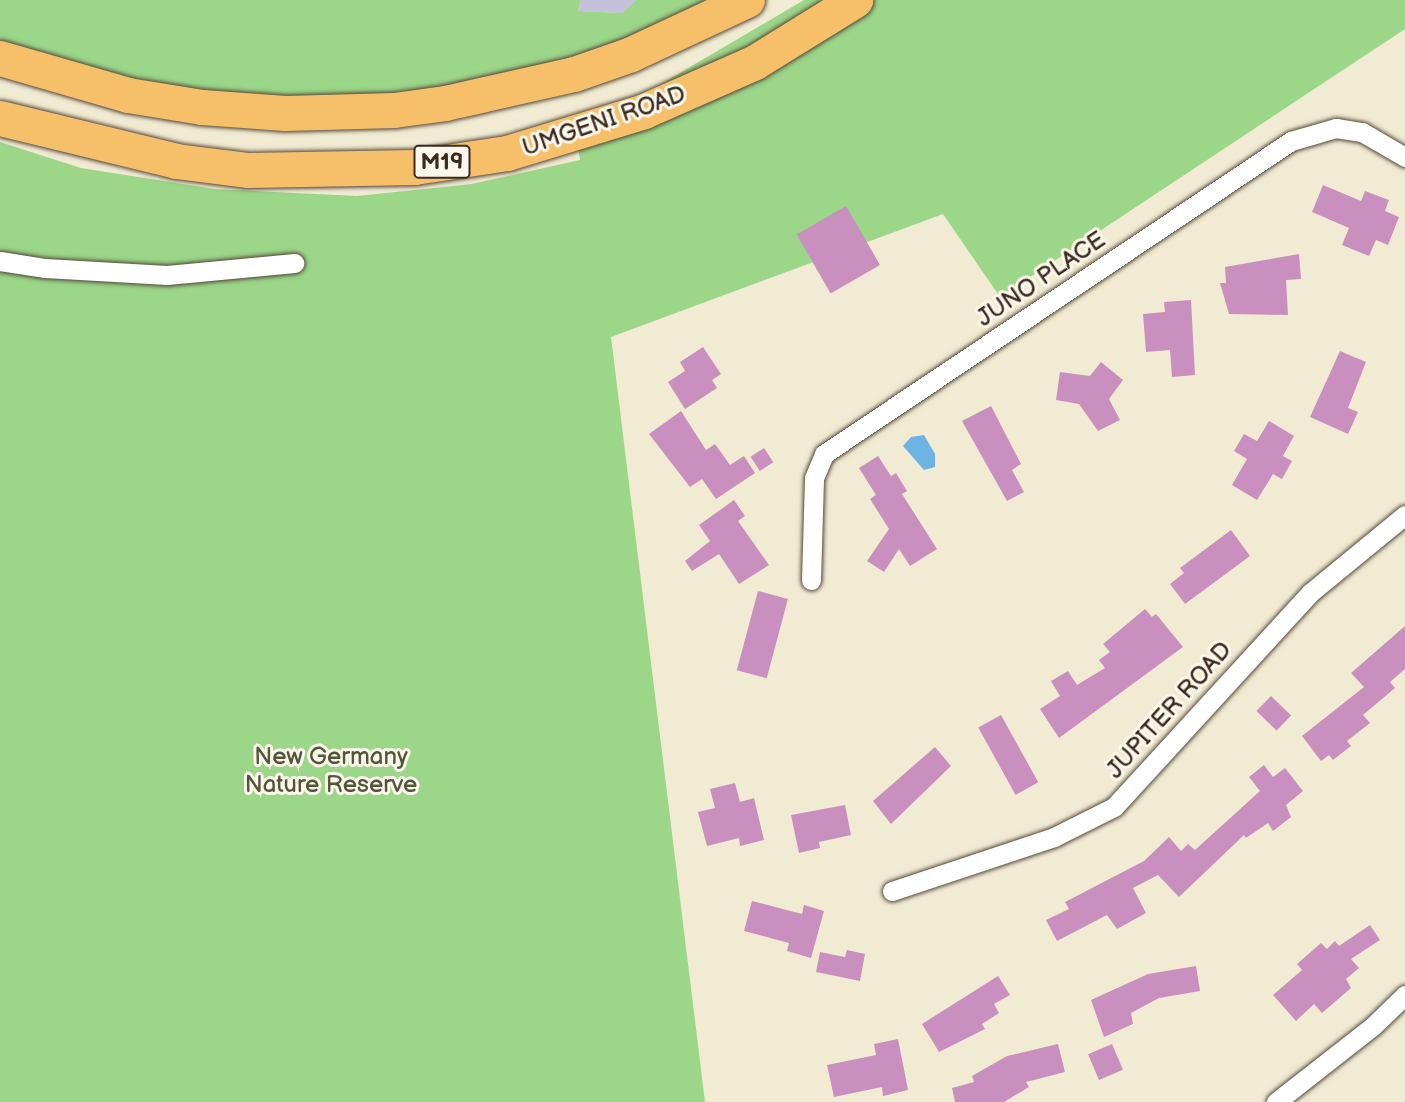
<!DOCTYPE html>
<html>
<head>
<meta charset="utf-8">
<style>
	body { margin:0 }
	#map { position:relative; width:1405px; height:1102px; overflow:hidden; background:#f1ebd3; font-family:"Balsamiq Sans",sans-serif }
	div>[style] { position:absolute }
	.industrial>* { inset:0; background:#c5c0db }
	.green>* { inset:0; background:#9bd689 }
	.water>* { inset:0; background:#6db3e3 }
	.building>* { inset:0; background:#c990bf; transform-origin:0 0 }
	.roads { filter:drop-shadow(0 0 2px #564739) drop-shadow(0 0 2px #564739) }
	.street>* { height:19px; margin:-9.5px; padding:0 9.5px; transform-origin:9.5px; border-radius:9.5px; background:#fff }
	.highway>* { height:35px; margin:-17.5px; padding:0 17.5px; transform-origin:17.5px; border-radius:17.5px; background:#f6c06b }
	span { translate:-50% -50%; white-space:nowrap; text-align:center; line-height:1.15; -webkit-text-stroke:6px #fbf7ec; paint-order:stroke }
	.shield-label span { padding:2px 5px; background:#fbf7ec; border:2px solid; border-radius:5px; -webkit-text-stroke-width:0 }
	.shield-label { font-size:23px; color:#3b2a1e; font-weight:700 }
	.street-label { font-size:24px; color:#3b2a1e }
	.park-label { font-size:24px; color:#535539 }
</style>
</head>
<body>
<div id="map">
	<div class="industrial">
		<i style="clip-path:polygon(581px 0,636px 0,622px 13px,578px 11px)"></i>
	</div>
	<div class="green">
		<i style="clip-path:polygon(0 0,581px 0,578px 11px,622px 13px,636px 0,740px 0,573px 71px,279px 109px,0 53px)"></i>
		<i style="clip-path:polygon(804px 0,1405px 0,1405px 29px,1000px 297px,943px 214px,611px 337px,705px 1102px,0 1102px,0 142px,81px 168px,215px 189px,357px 196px,472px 184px,580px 160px,576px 134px)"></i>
	</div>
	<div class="water">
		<i style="clip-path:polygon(924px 435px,935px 454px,935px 467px,924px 470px,903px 446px,911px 437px)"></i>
	</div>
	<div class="building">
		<i style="clip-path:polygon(1323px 185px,1361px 201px,1365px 191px,1389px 200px,1385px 211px,1399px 217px,1388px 245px,1376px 240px,1369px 256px,1342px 245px,1349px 228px,1312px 212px)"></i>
		<i style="left:846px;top:206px;width:68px;height:57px;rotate:60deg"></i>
		<i style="clip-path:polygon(1299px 254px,1301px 279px,1286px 280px,1288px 315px,1229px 314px,1220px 283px,1226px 283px,1225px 267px)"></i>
		<i style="clip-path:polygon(1191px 300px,1195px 375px,1172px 377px,1170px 350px,1146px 352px,1143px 314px,1165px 312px,1164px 302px)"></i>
		<i style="clip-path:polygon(703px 347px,721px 374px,712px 380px,717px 388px,685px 409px,668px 382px,685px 371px,680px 362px)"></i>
		<i style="clip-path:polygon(1340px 351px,1366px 362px,1348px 408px,1358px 412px,1348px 434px,1310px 417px)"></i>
		<i style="clip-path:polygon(1101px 362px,1123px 380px,1109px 399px,1120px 420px,1098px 431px,1079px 404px,1056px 400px,1060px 372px,1090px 376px)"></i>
		<i style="clip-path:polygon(991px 406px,1021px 464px,1012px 470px,1024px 492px,1007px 501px,962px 421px)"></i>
		<i style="clip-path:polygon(681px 411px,706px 450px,715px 444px,730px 465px,744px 456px,755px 473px,716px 499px,702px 479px,690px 487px,649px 434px)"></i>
		<i style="clip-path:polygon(1269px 421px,1294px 436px,1283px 456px,1292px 461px,1282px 479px,1273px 474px,1257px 500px,1232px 485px,1247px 459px,1234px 451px,1244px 434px,1257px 441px)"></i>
		<i style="left:764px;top:448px;width:17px;height:16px;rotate:57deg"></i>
		<i style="clip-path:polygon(878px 456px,891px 476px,896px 473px,907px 491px,902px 494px,937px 549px,910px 566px,899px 549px,884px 572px,867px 561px,889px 529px,870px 499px,876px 495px,859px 468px)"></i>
		<i style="clip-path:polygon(734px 500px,745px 516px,738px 521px,769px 565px,739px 584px,719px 554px,692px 571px,685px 561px,710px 541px,699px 525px)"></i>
		<i style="clip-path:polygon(1231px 530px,1250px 556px,1185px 604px,1170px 584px,1184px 573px,1180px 568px)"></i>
		<i style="left:758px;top:591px;width:31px;height:82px;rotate:15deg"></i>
		<i style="clip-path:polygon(1145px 609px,1152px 617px,1156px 614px,1183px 647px,1059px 738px,1040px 709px,1060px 696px,1051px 681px,1068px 671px,1077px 685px,1105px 668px,1099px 660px,1110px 652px,1103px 644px)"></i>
		<i style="clip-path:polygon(1405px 626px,1405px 669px,1390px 682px,1395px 688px,1363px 715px,1370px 723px,1347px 741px,1351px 746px,1333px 760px,1329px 755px,1321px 761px,1302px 736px,1364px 687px,1351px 673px)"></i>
		<i style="left:1271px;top:696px;width:28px;height:21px;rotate:44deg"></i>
		<i style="left:1001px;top:715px;width:77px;height:26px;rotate:61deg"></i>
		<i style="clip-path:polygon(935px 747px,951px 766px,891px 824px,873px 801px)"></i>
		<i style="clip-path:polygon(1264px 765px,1273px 777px,1285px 768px,1303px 791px,1286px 805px,1291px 817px,1273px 831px,1268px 823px,1246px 838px,1244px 835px,1179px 897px,1158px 875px,1133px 888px,1146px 913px,1117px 929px,1107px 915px,1057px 941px,1046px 920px,1069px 909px,1065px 902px,1144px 861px,1169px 837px,1181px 851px,1188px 844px,1195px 850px,1260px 791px,1249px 777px)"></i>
		<i style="clip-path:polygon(735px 783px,740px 802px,754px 798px,764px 840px,740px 846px,739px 838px,707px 846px,698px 812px,715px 808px,710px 789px)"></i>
		<i style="clip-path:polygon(845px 805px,851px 835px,819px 842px,820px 848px,799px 853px,791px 815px)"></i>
		<i style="clip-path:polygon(752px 901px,802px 914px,804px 905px,824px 911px,811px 958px,787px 951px,789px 943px,744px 931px)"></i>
		<i style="clip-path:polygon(1370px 925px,1380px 940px,1351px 959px,1359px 968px,1346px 979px,1351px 988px,1322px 1013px,1314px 1004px,1296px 1021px,1273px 995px,1302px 970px,1297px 964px,1321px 943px,1327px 949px,1335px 941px,1339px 946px)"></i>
		<i style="clip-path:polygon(847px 950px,865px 954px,860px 981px,816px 972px,820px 952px,845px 957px)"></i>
		<i style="clip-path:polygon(1196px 966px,1200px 991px,1159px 998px,1131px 1013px,1133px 1024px,1104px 1037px,1091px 1000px,1148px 974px)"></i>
		<i style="clip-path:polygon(998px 976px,1010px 995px,994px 1004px,999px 1013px,982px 1024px,985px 1029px,939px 1052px,922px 1024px)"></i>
		<i style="clip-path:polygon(898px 1039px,908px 1090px,883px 1096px,882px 1087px,834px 1097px,827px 1065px,876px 1055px,874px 1044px)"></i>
		<i style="clip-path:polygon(1058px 1044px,1065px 1072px,1026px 1082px,1029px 1087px,1004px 1102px,955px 1102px,952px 1088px,974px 1082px,972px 1076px,1007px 1056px)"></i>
		<i style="left:1112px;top:1044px;width:28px;height:26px;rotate:67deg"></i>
	</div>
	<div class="roads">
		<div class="street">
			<i style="left:0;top:261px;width:46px;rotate:8.8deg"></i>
			<i style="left:45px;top:268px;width:122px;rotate:3.3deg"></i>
			<i style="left:167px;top:275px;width:128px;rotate:-5.4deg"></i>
			<i style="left:811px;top:580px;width:102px;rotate:-88.3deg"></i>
			<i style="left:814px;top:478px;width:26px;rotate:-67deg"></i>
			<i style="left:824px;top:454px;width:562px;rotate:-33.83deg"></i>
			<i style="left:1291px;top:141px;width:47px;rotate:-16.1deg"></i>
			<i style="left:1336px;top:128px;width:26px;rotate:9deg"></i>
			<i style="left:1362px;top:132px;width:50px;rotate:30.2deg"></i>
			<i style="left:892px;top:891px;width:171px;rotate:-18.4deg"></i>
			<i style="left:1054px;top:837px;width:67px;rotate:-26.6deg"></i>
			<i style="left:1114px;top:807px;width:290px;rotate:-47.5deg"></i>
			<i style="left:1310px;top:593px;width:123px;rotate:-39.4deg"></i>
			<i style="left:1276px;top:1102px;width:123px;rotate:-38.1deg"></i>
			<i style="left:1373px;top:1026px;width:45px;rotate:-44.1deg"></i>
		</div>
		<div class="highway">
			<i style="left:0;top:58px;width:133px;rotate:16.1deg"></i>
			<i style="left:128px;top:95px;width:75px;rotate:9.2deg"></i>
			<i style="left:202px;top:107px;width:83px;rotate:4.1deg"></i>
			<i style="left:285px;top:113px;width:109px;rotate:-1.6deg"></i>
			<i style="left:394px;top:110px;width:51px;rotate:-7.8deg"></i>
			<i style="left:445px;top:103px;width:132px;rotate:-12.7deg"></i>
			<i style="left:574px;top:74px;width:60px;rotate:-19.3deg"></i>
			<i style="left:631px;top:54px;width:128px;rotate:-25deg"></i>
			<i style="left:0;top:118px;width:181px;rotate:13.7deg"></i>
			<i style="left:176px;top:161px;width:73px;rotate:7.1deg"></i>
			<i style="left:248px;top:170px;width:166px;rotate:-1deg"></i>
			<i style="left:414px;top:167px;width:94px;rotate:-8.6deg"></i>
			<i style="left:507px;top:153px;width:143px;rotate:-17deg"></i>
			<i style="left:644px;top:111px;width:121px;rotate:-23.8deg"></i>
			<i style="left:755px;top:62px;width:118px;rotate:-31.8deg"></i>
		</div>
	</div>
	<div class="shield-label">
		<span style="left:442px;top:162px">M19</span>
	</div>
	<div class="street-label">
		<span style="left:604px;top:121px;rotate:-19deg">UMGENI ROAD</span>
		<span style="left:1041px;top:279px;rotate:-34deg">JUNO PLACE</span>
		<span style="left:1169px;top:710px;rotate:-48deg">JUPITER ROAD</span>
	</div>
	<div class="park-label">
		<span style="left:331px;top:771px">New Germany<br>Nature Reserve</span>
	</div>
</div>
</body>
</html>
